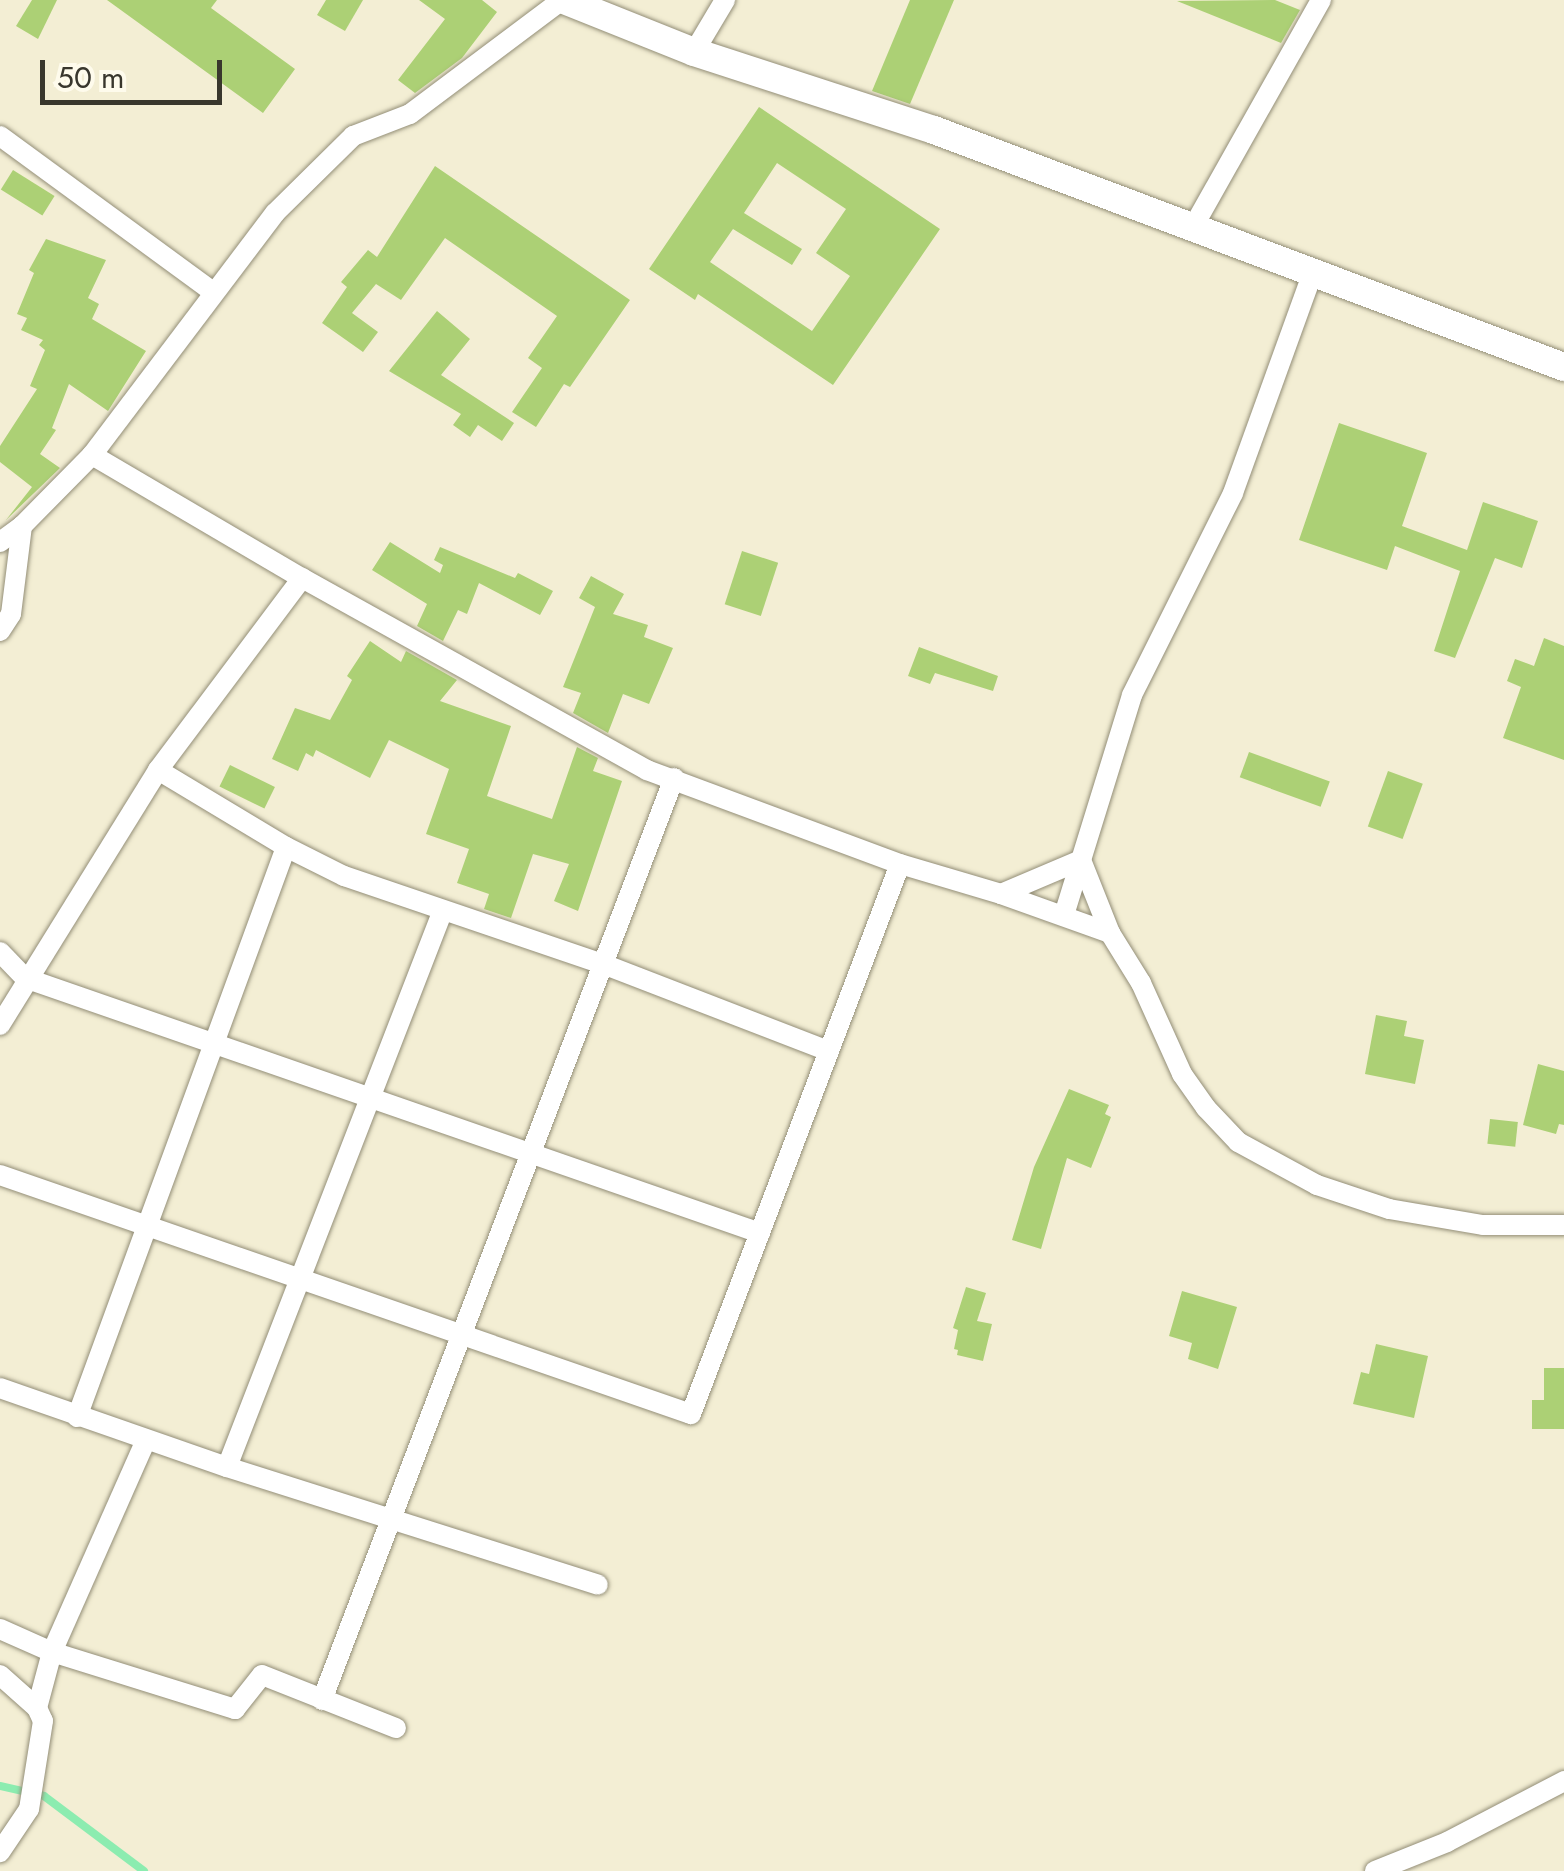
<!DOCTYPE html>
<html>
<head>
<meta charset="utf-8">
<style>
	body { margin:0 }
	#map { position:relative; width:1564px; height:1871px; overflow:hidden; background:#f3eed4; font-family:Jost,sans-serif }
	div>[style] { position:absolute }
	.stream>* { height:8px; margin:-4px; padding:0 4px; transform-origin:4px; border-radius:4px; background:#8cecb0 }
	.building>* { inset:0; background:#acd075; transform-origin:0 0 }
	.roads { filter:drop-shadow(0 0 2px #938e77) drop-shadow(0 0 2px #938e77) }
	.minor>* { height:20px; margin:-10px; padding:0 10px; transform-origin:10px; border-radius:10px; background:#fff }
	.secondary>* { height:28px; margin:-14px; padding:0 14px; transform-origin:14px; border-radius:14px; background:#fff }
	span { translate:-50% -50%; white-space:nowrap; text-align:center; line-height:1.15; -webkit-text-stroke:8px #fefbec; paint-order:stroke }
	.scale { position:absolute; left:40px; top:60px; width:182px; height:45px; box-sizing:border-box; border:5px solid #39372d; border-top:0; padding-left:12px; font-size:30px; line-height:35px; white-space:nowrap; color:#39372d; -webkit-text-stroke:8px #fefbec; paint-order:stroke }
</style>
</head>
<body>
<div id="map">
	<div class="stream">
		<i style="left:0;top:1786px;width:45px;rotate:12.8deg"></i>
		<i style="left:44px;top:1796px;width:125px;rotate:36.9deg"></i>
	</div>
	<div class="building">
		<i style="clip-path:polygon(32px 0,57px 0,38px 39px,16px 26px)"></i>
		<i style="clip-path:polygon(107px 0,217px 0,211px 8px,295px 69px,263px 113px)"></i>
		<i style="clip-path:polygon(326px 0,363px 0,345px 31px,317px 15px)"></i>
		<i style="clip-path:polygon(419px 0,482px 0,497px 12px,462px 58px,415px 93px,398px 80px,445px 19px)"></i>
		<i style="clip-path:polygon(910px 0,954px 0,910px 104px,872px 91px)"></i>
		<i style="clip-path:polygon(1275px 0,1300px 10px,1281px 43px,1177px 1px)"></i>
		<i style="clip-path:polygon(evenodd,759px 107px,940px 229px,833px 385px,698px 294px,695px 300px,649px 269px,759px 107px,777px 163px,846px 209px,816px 253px,850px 276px,812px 331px,710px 262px,733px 229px,792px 265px,802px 249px,744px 213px,777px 163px)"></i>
		<i style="clip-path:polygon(435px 166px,630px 300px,570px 387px,564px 384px,536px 427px,512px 412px,542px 368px,528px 358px,557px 316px,445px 238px,401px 300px,376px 284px,352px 313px,378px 332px,363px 352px,322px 323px,347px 287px,341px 282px,368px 250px,377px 257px)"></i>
		<i style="left:13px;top:170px;width:49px;height:23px;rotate:32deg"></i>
		<i style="clip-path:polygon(46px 239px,106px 260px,88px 298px,99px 304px,92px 319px,146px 351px,108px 411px,69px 384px,52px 428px,56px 430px,40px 454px,60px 468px,6px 520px,32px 487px,0 462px,0 446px,37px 389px,30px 386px,45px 350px,39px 345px,43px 340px,21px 330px,27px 318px,17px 314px,34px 273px,29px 270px)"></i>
		<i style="clip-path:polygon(437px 311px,470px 339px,441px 375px,514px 423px,502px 441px,478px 425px,470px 437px,453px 425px,461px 414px,389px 371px)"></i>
		<i style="clip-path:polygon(1339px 423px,1427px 453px,1402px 526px,1467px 550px,1483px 502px,1538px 521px,1522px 568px,1495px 558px,1455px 658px,1434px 651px,1460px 571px,1395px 546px,1387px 570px,1299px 540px)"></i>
		<i style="clip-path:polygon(390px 542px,440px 573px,443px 565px,434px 560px,440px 547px,515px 578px,518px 573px,553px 591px,540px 615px,479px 583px,467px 614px,458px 610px,443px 641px,417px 626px,427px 604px,372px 570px)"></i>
		<i style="left:742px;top:551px;width:38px;height:56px;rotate:18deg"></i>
		<i style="clip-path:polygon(591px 576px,624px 594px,613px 614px,648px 625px,644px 637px,673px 648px,649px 704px,623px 694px,608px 733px,573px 713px,581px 693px,563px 687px,595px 607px,579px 598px)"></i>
		<i style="clip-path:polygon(1544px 638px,1564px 646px,1564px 760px,1503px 738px,1521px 687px,1507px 681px,1515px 659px,1534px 666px)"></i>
		<i style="clip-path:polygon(370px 641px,401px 662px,406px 651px,457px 680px,440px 701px,511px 726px,487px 796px,552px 819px,577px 747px,598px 758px,593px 771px,622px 781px,578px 911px,554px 901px,569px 864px,533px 854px,511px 918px,484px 909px,489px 894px,457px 883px,469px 849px,426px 834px,449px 769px,389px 740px,370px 778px,316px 750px,313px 757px,306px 753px,298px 771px,272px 759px,295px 708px,330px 720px,352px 680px,347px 676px)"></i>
		<i style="clip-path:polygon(919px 647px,998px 676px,993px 691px,935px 673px,930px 684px,908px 676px)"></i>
		<i style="left:1249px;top:752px;width:86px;height:27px;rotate:20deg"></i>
		<i style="left:230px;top:765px;width:50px;height:24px;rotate:26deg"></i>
		<i style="left:1388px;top:771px;width:37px;height:59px;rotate:20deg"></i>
		<i style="clip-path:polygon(1376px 1015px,1407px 1021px,1404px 1036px,1424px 1040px,1415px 1084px,1365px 1074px)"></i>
		<i style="clip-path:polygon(1538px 1064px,1564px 1071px,1564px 1125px,1559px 1124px,1556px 1134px,1523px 1125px)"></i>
		<i style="clip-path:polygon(1069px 1089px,1109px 1105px,1105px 1114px,1111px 1117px,1091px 1168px,1067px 1158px,1041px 1249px,1012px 1240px,1034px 1167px)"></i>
		<i style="left:1490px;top:1119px;width:28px;height:25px;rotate:6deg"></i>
		<i style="clip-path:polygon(966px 1287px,986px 1293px,977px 1321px,992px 1324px,983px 1361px,957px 1355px,958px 1350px,954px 1349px,958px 1330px,953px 1328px)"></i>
		<i style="clip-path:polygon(1182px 1291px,1237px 1307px,1218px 1369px,1188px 1359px,1192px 1343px,1169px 1336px)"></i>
		<i style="clip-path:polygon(1376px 1344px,1428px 1356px,1414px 1418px,1353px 1404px,1361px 1372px,1369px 1374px)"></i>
		<i style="clip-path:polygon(1544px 1368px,1564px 1368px,1564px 1429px,1532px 1429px,1532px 1400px,1544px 1400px)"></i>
	</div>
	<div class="roads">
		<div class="minor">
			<i style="left:694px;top:52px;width:61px;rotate:-59.2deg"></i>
			<i style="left:0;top:136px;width:263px;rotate:36.2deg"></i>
			<i style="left:1192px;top:229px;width:263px;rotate:-60.6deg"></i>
			<i style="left:92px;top:455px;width:243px;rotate:30.4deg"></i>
			<i style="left:302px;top:578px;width:395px;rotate:29.1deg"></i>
			<i style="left:647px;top:770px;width:270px;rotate:20.4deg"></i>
			<i style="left:900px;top:864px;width:105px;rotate:16.5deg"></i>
			<i style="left:1001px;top:894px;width:116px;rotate:19.7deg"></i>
			<i style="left:1110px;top:933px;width:59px;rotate:58.2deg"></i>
			<i style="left:1141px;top:983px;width:100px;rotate:65.7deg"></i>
			<i style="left:1182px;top:1074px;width:42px;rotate:54.8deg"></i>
			<i style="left:1206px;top:1108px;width:47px;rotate:46.7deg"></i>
			<i style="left:1238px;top:1142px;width:90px;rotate:28.6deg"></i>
			<i style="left:1317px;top:1185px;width:76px;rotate:18.4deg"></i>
			<i style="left:1389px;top:1209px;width:95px;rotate:9.7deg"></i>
			<i style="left:1483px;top:1225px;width:81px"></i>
			<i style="left:0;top:542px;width:27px;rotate:-36deg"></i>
			<i style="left:0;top:631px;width:20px;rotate:-57deg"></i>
			<i style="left:11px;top:614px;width:89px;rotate:-82.9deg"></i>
			<i style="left:22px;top:526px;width:100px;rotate:-45.4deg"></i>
			<i style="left:92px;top:455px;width:303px;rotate:-52.9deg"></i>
			<i style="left:275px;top:213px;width:110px;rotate:-44.6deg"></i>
			<i style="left:353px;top:136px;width:61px;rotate:-21.1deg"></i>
			<i style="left:410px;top:114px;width:190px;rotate:-36.9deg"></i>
			<i style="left:158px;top:770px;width:149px;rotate:31deg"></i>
			<i style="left:286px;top:847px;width:65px;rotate:26.6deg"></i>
			<i style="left:344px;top:876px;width:274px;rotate:18.8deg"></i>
			<i style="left:603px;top:964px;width:242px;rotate:21.1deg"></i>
			<i style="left:1001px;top:894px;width:87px;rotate:-23deg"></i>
			<i style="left:1081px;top:860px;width:79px;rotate:68.3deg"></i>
			<i style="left:1064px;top:915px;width:230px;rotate:-72.8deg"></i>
			<i style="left:1132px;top:695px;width:226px;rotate:-63.4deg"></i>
			<i style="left:1233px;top:493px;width:232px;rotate:-70.1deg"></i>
			<i style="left:0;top:952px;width:36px;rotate:46deg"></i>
			<i style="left:25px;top:978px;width:778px;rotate:19.13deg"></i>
			<i style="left:0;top:1025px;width:300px;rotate:-58.2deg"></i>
			<i style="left:158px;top:770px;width:240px;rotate:-53.1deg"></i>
			<i style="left:0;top:1175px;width:731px;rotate:19.08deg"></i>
			<i style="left:691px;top:1414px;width:588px;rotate:-69.19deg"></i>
			<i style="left:0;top:1388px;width:240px;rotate:19.2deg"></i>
			<i style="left:227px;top:1467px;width:389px;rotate:17.6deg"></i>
			<i style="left:77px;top:1417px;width:607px;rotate:-69.86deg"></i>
			<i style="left:227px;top:1467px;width:597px;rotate:-68.8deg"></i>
			<i style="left:0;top:1629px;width:57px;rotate:23.9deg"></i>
			<i style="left:52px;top:1652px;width:192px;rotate:17.3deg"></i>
			<i style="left:235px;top:1709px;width:43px;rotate:-51.5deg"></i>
			<i style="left:262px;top:1675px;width:144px;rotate:21.6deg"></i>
			<i style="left:0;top:1675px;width:50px;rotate:41.7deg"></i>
			<i style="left:37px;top:1708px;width:14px;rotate:65deg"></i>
			<i style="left:43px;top:1721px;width:89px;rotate:99deg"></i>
			<i style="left:29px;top:1809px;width:52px;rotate:124deg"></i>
			<i style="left:322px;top:1700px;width:987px;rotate:-69.1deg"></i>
			<i style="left:37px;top:1708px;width:58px;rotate:-75deg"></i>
			<i style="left:52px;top:1652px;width:232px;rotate:-66.1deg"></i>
			<i style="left:1375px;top:1871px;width:78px;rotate:-21.9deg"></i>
			<i style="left:1447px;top:1842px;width:132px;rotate:-27.5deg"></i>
		</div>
		<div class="secondary">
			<i style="left:564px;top:0;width:140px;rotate:21.8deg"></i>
			<i style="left:694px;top:52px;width:252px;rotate:18deg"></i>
			<i style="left:934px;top:130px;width:673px;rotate:20.62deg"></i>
		</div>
	</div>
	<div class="scale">50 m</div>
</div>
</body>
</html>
